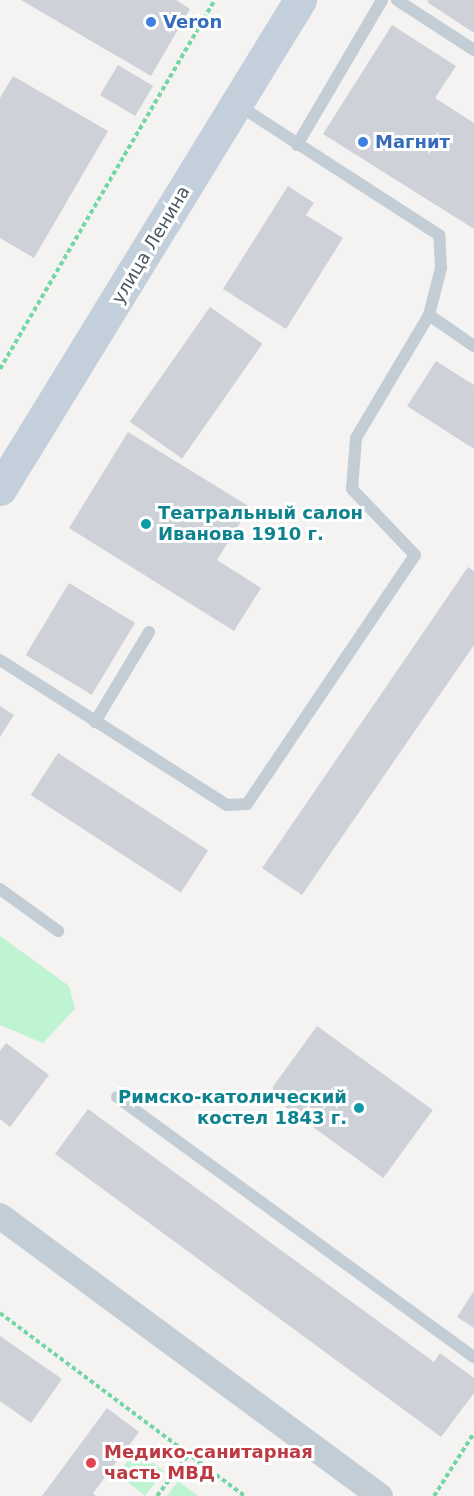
<!DOCTYPE html>
<html>
<head>
<meta charset="utf-8">
<style>
	body { margin:0 }
	#map { position:relative; width:474px; height:1496px; overflow:hidden; background:#f5f2f2; font-family:"DejaVu Sans",sans-serif }
	div>[style] { position:absolute }
	.green>* { inset:0; background:#bef4d2; transform-origin:0 0 }
	.building>* { inset:0; background:#ced1d8; transform-origin:0 0 }
	.path>* { height:4px; margin-top:-2px; transform-origin:0; background:repeating-linear-gradient(90deg,#72d7a2 0 4.5px,transparent 0 7.5px) }
	.service>* { height:12px; margin:-6px; padding:0 6px; transform-origin:6px; border-radius:6px; background:#c2cdd5 }
	.minor>* { height:26px; margin:-13px; padding:0 13px; transform-origin:13px; border-radius:13px; background:#c2cdd5 }
	.secondary>* { height:33px; margin:-16.5px; padding:0 16.5px; transform-origin:16.5px; border-radius:16.5px; background:#c3d0dc }
	.dots>* { width:16px; height:16px; translate:-50% -50%; box-sizing:border-box; border:3px solid #fff; border-radius:50% }
	span { translate:-50% -50%; white-space:nowrap; text-align:center; line-height:1.15; -webkit-text-stroke:6px #fff; paint-order:stroke }
	.shop-label { font-size:18px; color:#366cbe; font-weight:700 }
	.left { translate:0 -50%; text-align:left }
	.street-label { font-size:18px; color:#485662 }
	.culture-label { font-size:18px; color:#0d838f; font-weight:700 }
	.right { translate:-100% -50%; text-align:right }
	.health-label { font-size:18px; color:#be3a42; font-weight:700 }
</style>
</head>
<body>
<div id="map">
	<div class="green">
		<i style="clip-path:polygon(0 936px,69px 986px,75px 1009px,43px 1043px,0 1025px)"></i>
		<i style="left:136px;top:1450px;width:35px;height:31px;rotate:37deg"></i>
		<i style="clip-path:polygon(178px 1481px,198px 1496px,167px 1496px)"></i>
	</div>
	<div class="building">
		<i style="clip-path:polygon(21px 0,176px 0,190px 9px,151px 76px)"></i>
		<i style="clip-path:polygon(429px 0,474px 0,474px 33px,427px 2px)"></i>
		<i style="clip-path:polygon(392px 25px,456px 66px,435px 98px,474px 123px,474px 229px,323px 134px)"></i>
		<i style="left:118px;top:65px;width:41px;height:35px;rotate:31deg"></i>
		<i style="clip-path:polygon(13px 76px,108px 131px,34px 258px,0 238px,0 98px)"></i>
		<i style="clip-path:polygon(288px 186px,314px 203px,306px 215px,343px 238px,286px 329px,223px 289px)"></i>
		<i style="left:210px;top:307px;width:64px;height:140px;rotate:35deg"></i>
		<i style="clip-path:polygon(436px 361px,474px 385px,474px 449px,407px 406px)"></i>
		<i style="clip-path:polygon(128px 432px,250px 507px,217px 560px,261px 588px,234px 631px,69px 528px)"></i>
		<i style="clip-path:polygon(468px 567px,474px 571px,474px 645px,302px 895px,262px 868px)"></i>
		<i style="left:69px;top:583px;width:77px;height:84px;rotate:31deg"></i>
		<i style="clip-path:polygon(0 706px,14px 715px,0 737px)"></i>
		<i style="left:58px;top:753px;width:179px;height:50px;rotate:33deg"></i>
		<i style="left:317px;top:1026px;width:143px;height:84px;rotate:36deg"></i>
		<i style="clip-path:polygon(6px 1043px,49px 1075px,10px 1127px,0 1119px,0 1051px)"></i>
		<i style="clip-path:polygon(88px 1109px,434px 1362px,440px 1353px,474px 1378px,474px 1393px,441px 1437px,55px 1154px)"></i>
		<i style="clip-path:polygon(474px 1291px,474px 1328px,457px 1317px)"></i>
		<i style="clip-path:polygon(0 1336px,62px 1379px,31px 1423px,0 1401px)"></i>
		<i style="clip-path:polygon(107px 1408px,139px 1432px,93px 1493px,96px 1496px,42px 1496px)"></i>
	</div>
	<div class="path">
		<i style="left:0;top:369px;width:427px;rotate:-59.8deg"></i>
		<i style="left:0;top:1313px;width:306px;rotate:36.8deg"></i>
		<i style="left:157px;top:1496px;width:53px;rotate:-52.7deg"></i>
		<i style="left:434px;top:1496px;width:75px;rotate:-57.6deg"></i>
	</div>
	<div class="service">
		<i style="left:397px;top:0;width:92px;rotate:33deg"></i>
		<i style="left:297px;top:145px;width:168px;rotate:-59.6deg"></i>
		<i style="left:429px;top:315px;width:55px;rotate:34.6deg"></i>
		<i style="left:0;top:660px;width:269px;rotate:32.6deg"></i>
		<i style="left:227px;top:805px;width:20px;rotate:-3deg"></i>
		<i style="left:247px;top:804px;width:300px;rotate:-56deg"></i>
		<i style="left:415px;top:555px;width:91px;rotate:-133.7deg"></i>
		<i style="left:352px;top:489px;width:51px;rotate:-85.5deg"></i>
		<i style="left:356px;top:438px;width:143px;rotate:-59.3deg"></i>
		<i style="left:429px;top:315px;width:49px;rotate:-75.7deg"></i>
		<i style="left:441px;top:268px;width:33px;rotate:-93deg"></i>
		<i style="left:439px;top:235px;width:239px;rotate:-147.1deg"></i>
		<i style="left:95px;top:722px;width:105px;rotate:-59deg"></i>
		<i style="left:0;top:889px;width:72px;rotate:35.9deg"></i>
		<i style="left:117px;top:1097px;width:442px;rotate:36.1deg"></i>
	</div>
	<div class="minor">
		<i style="left:0;top:1216px;width:472px;rotate:36.4deg"></i>
	</div>
	<div class="secondary">
		<i style="left:0;top:489px;width:574px;rotate:-58.47deg"></i>
	</div>
	<div class="dots">
		<i style="left:151px;top:22px;background:#3f7fe0"></i>
		<i style="left:363px;top:142px;background:#3f7fe0"></i>
		<i style="left:146px;top:524px;background:#0f9aa8"></i>
		<i style="left:359px;top:1108px;background:#0f9aa8"></i>
		<i style="left:91px;top:1463px;background:#e0444e"></i>
	</div>
	<div class="shop-label">
		<span class="left" style="left:163px;top:22px">Veron</span>
		<span class="left" style="left:375px;top:142px">Магнит</span>
	</div>
	<div class="street-label">
		<span style="left:151px;top:245px;rotate:-59deg">улица Ленина</span>
	</div>
	<div class="culture-label">
		<span class="left" style="left:158px;top:524px">Театральный салон<br>Иванова 1910 г.</span>
		<span class="right" style="left:347px;top:1108px">Римско-католический<br>костел 1843 г.</span>
	</div>
	<div class="health-label">
		<span class="left" style="left:104px;top:1463px">Медико-санитарная<br>часть МВД</span>
	</div>
</div>
</body>
</html>
